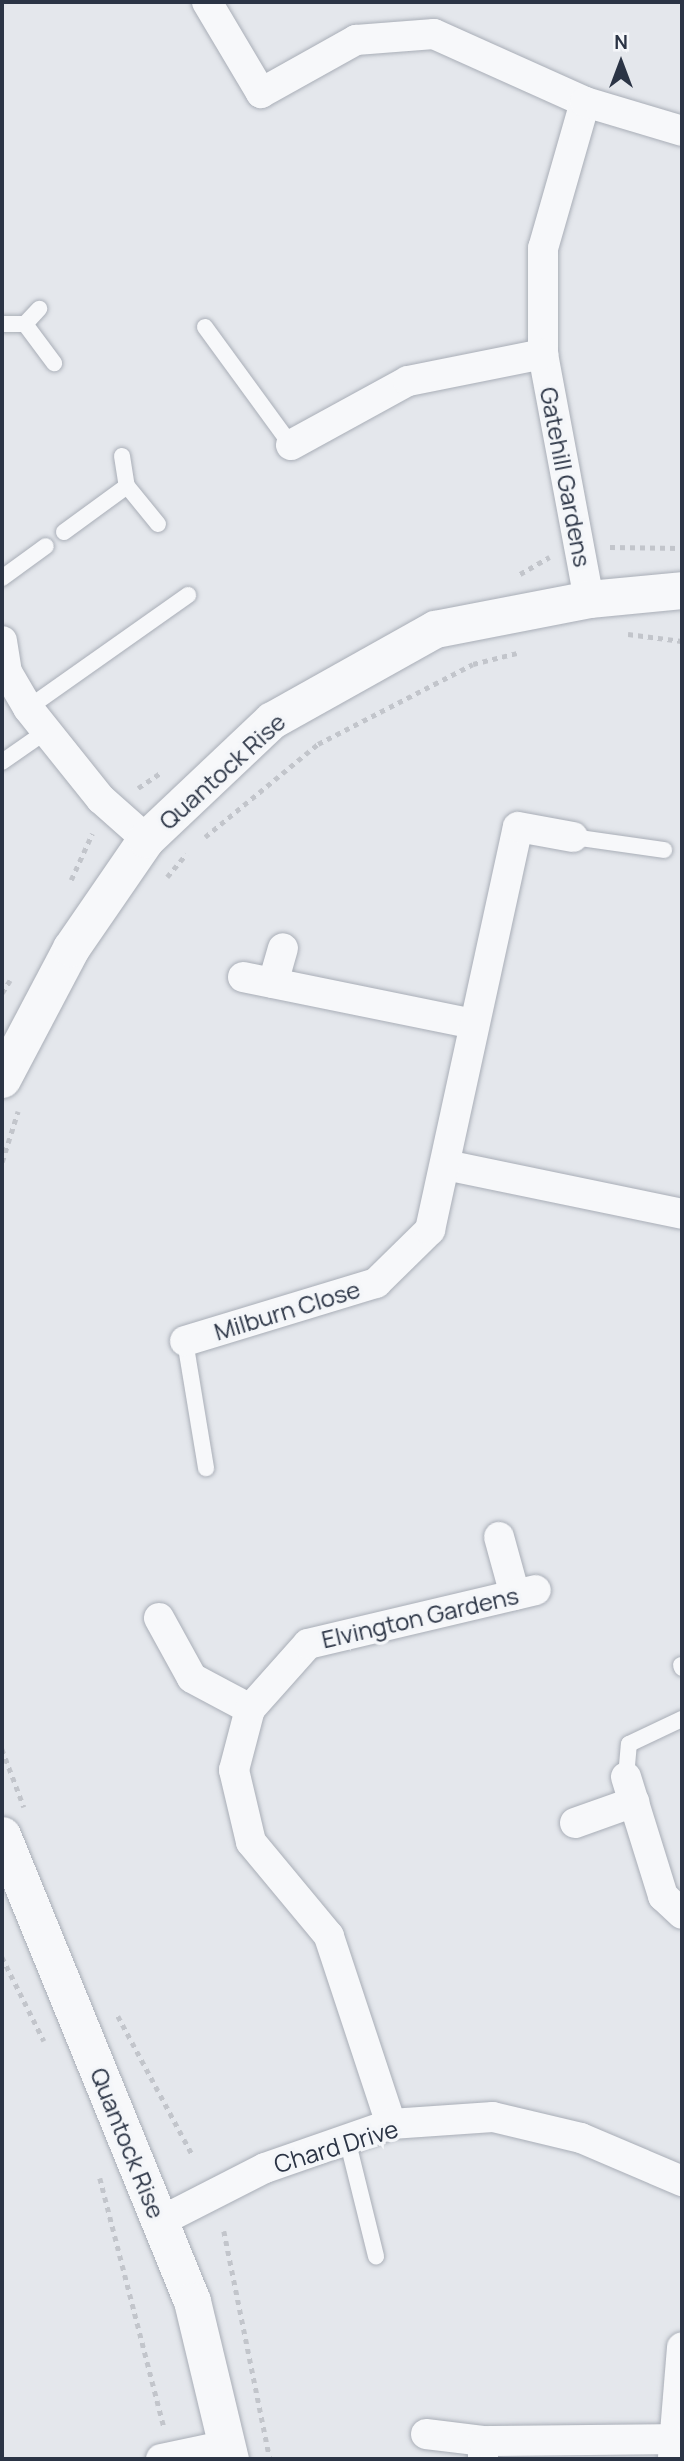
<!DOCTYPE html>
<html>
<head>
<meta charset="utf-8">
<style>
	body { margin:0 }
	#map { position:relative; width:684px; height:2461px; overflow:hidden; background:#e4e7ec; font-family:Manrope,sans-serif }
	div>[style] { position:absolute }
	.path>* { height:4.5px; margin-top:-2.25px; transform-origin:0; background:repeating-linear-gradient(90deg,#c2c5cb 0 5px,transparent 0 10px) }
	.roads { filter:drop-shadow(0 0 2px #a9aeb7) drop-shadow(0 0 2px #a9aeb7) }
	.service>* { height:16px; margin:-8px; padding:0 8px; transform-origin:8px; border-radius:8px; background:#f7f8fa }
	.minor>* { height:30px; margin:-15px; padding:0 15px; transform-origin:15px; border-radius:15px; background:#f7f8fa }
	.tertiary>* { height:37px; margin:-18.5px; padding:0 18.5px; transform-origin:18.5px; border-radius:18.5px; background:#f7f8fa }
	span { translate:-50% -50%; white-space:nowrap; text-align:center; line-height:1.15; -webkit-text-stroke:7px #f4f6f9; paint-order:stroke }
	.street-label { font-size:24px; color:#2b3445 }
	.frame { position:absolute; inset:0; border:4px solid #2b3445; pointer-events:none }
	.north { position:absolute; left:586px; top:28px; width:70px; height:70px; -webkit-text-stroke:5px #f4f6f9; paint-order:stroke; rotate:0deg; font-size:19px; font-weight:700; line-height:28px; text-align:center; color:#2b3445 }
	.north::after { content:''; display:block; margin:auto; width:24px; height:32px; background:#2b3445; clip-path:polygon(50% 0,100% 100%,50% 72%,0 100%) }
</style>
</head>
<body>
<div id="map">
	<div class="path">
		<i style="left:610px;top:547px;width:72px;rotate:0.8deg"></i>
		<i style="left:520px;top:574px;width:34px;rotate:-30deg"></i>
		<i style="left:628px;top:634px;width:54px;rotate:7.4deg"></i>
		<i style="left:138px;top:788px;width:27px;rotate:-34deg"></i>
		<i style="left:205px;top:837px;width:146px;rotate:-39.5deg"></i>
		<i style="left:318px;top:744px;width:174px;rotate:-27.3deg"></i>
		<i style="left:473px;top:664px;width:45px;rotate:-14deg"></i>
		<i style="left:167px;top:877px;width:30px;rotate:-50deg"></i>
		<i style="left:71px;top:880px;width:51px;rotate:-65.5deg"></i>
		<i style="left:2px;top:993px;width:15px;rotate:-58deg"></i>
		<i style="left:2px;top:1162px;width:53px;rotate:-72.6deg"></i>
		<i style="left:2px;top:1749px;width:62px;rotate:69.2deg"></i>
		<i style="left:2px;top:1957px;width:94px;rotate:63.4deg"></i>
		<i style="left:118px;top:2016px;width:159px;rotate:61.8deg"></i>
		<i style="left:100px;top:2178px;width:257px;rotate:75.6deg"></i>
		<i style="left:224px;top:2231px;width:233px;rotate:78.6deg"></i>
	</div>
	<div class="roads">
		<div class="service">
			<i style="left:2px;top:324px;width:23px"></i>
			<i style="left:25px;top:324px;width:49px;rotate:53.4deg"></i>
			<i style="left:25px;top:324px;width:21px;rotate:-47deg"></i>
			<i style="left:205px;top:327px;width:146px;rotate:53.9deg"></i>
			<i style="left:122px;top:456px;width:30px;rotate:81deg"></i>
			<i style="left:64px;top:532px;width:78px;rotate:-36.1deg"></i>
			<i style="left:127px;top:486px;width:49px;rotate:50.8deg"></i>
			<i style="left:2px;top:578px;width:54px;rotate:-36deg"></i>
			<i style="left:28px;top:708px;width:196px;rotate:-35.2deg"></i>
			<i style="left:2px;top:762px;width:56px;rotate:-34.8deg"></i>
			<i style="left:573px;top:837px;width:92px;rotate:8.1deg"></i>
			<i style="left:185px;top:1341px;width:129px;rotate:80.6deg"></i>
			<i style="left:681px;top:1665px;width:3px;rotate:72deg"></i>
			<i style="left:626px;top:1777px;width:33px;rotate:-85deg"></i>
			<i style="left:629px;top:1744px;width:59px;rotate:-25.3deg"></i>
			<i style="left:347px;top:2139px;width:121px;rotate:76.1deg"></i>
		</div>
		<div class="minor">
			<i style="left:207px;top:2px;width:106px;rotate:59.3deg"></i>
			<i style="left:261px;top:93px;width:109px;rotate:-29.2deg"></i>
			<i style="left:356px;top:40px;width:78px;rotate:-4.4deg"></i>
			<i style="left:434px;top:34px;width:166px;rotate:24.2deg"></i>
			<i style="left:585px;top:102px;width:152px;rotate:106deg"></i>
			<i style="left:543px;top:248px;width:106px;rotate:90deg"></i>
			<i style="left:543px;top:354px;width:249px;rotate:79.4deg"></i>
			<i style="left:585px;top:102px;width:101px;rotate:16.6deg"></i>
			<i style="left:291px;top:445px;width:133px;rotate:-28.7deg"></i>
			<i style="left:408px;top:381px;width:138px;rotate:-11.3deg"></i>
			<i style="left:2px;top:641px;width:31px;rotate:81deg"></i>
			<i style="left:7px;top:672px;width:42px;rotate:59.7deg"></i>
			<i style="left:28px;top:708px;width:117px;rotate:51.3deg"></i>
			<i style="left:101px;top:799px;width:60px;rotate:41.6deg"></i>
			<i style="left:243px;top:977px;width:235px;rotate:11.5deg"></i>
			<i style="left:273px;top:983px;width:36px;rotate:-74deg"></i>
			<i style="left:446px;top:1165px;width:241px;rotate:11.7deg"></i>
			<i style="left:185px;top:1341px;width:200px;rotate:-16.9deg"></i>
			<i style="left:376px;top:1283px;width:76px;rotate:-44.5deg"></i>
			<i style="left:430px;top:1230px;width:412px;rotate:-77.7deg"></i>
			<i style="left:518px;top:827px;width:56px;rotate:10.3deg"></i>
			<i style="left:499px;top:1537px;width:60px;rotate:74.6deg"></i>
			<i style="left:159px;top:1618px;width:68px;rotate:61.2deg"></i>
			<i style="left:192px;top:1678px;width:66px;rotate:28.1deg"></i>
			<i style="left:626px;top:1777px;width:125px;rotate:72.7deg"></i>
			<i style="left:663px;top:1896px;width:26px;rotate:43deg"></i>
			<i style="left:575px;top:1823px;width:63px;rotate:-19.6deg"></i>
			<i style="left:391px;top:2124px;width:198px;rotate:-108.3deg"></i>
			<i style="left:329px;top:1936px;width:122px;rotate:-129.7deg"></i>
			<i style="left:251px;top:1842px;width:74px;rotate:-103.3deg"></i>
			<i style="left:234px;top:1770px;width:63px;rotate:-75.3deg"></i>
			<i style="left:250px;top:1709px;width:87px;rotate:-48.3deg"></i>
			<i style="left:308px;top:1644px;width:234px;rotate:-13.3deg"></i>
			<i style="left:159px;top:2222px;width:119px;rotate:-27deg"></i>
			<i style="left:265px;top:2168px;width:133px;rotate:-19.2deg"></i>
			<i style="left:391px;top:2124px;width:102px;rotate:-3.9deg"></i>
			<i style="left:493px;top:2117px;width:90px;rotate:13.4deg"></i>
			<i style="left:581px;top:2138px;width:110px;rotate:23.1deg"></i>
			<i style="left:426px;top:2434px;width:57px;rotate:7deg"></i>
			<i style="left:673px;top:2457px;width:110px;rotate:-85.3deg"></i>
			<i style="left:161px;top:2459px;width:68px;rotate:-11.8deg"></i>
			<i style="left:483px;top:2459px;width:18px;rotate:-90deg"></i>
			<i style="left:483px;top:2441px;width:187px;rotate:-0.6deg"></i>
		</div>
		<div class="tertiary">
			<i style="left:2px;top:1079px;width:148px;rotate:-62.2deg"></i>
			<i style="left:71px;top:948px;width:132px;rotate:-55.5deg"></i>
			<i style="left:146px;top:839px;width:173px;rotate:-43.4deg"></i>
			<i style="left:272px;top:720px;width:187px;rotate:-29.2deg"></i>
			<i style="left:435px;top:629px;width:157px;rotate:-11deg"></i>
			<i style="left:589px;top:599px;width:93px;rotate:-5.5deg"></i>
			<i style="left:2px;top:1835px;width:503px;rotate:67.82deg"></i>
			<i style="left:192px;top:2301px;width:163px;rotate:76.5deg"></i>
		</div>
	</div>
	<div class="street-label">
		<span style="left:566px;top:477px;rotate:79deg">Gatehill Gardens</span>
		<span style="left:222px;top:771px;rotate:-42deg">Quantock Rise</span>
		<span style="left:287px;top:1310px;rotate:-17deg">Milburn Close</span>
		<span style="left:420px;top:1617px;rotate:-13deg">Elvington Gardens</span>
		<span style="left:128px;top:2143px;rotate:68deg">Quantock Rise</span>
		<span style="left:336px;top:2146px;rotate:-17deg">Chard Drive</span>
	</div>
	<div class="frame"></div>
	<div class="north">N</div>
</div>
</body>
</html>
